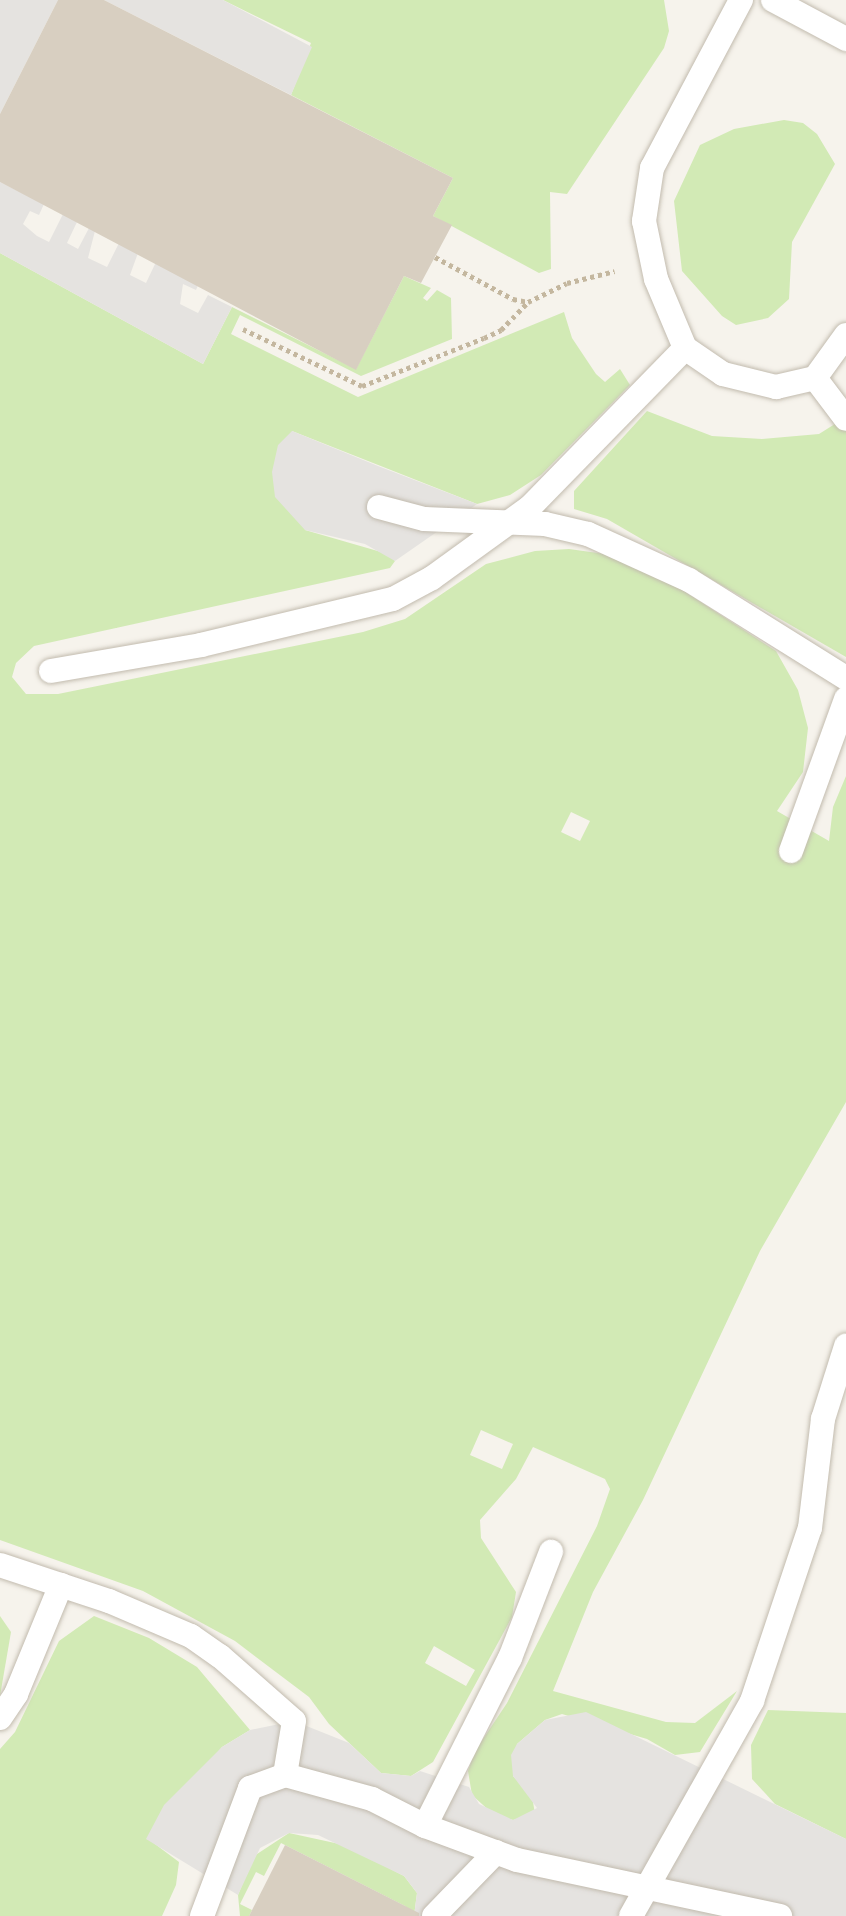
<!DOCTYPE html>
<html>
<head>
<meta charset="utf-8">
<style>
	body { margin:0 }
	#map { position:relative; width:846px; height:1916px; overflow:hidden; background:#f6f3ec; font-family:"Nunito Sans",sans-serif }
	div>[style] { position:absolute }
	.green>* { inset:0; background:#d2eab5 }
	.parking>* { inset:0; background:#e5e3e0 }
	.building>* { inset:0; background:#d8cfc1 }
	.path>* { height:5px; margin-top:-2.5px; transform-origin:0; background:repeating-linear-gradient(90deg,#c4b79f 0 4px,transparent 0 8px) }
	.roads { filter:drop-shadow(0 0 2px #c2bbae) drop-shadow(0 0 2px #c2bbae) }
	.service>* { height:24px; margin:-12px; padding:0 12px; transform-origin:12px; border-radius:12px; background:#fff }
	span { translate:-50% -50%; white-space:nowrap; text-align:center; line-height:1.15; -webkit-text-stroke:7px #fff; paint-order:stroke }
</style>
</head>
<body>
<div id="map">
	<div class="green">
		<i style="clip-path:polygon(223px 0,664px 0,669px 31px,664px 48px,567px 194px,550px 192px,551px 269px,539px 273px,433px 216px,453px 178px,291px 95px,311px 43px)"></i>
		<i style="clip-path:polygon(784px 120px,803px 123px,817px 134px,835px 164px,792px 242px,789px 299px,768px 318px,736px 325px,722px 316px,682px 271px,674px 201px,700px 145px,734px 129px)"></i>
		<i style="clip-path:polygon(evenodd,0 253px,203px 364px,232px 307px,356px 369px,404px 276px,431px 288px,423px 298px,427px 301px,437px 290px,451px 298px,452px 339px,361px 376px,240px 315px,231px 334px,358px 397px,564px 312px,572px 338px,596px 374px,605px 382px,620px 369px,630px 385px,541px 475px,510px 495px,477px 504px,292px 431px,305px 530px,388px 554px,395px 561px,390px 568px,34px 646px,16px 663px,12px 677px,26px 694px,58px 694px,363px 632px,405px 619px,486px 564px,535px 551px,569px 549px,605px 554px,667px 580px,776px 651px,798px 690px,808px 728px,803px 772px,777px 811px,829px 841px,833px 807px,846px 776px,846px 1102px,760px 1251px,643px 1500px,593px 1592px,553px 1691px,666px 1722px,695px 1723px,737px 1691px,700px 1752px,675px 1755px,647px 1739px,562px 1714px,545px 1720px,517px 1744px,513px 1776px,532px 1796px,535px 1814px,513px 1820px,493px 1814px,472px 1795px,468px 1771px,475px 1751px,507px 1703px,597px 1526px,610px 1489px,605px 1479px,533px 1447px,516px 1479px,480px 1520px,481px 1538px,516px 1592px,512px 1617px,433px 1762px,411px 1776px,381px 1773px,329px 1724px,309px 1697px,235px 1641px,143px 1591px,0 1540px,0 253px,571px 812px,590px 821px,580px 841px,561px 832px,571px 812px,0 253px,481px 1430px,513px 1444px,502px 1469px,470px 1455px,481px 1430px,0 253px,434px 1646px,475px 1670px,466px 1686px,425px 1663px,434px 1646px)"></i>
		<i style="clip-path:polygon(647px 411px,712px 436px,762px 439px,819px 434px,846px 417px,846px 657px,607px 519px,574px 509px,574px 491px)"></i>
		<i style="clip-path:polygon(0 1616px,11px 1632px,0 1696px)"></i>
		<i style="clip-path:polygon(94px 1616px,149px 1638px,197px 1667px,250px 1730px,222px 1747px,147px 1838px,179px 1862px,176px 1885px,162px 1916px,0 1916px,0 1749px,15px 1732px,59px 1641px)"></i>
		<i style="clip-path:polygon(768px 1710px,846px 1713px,846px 1839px,775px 1804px,752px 1779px,751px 1745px)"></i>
		<i style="clip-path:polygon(289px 1833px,344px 1845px,404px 1876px,417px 1893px,414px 1916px,405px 1906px,281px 1843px,264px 1876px,256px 1872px,240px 1904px,252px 1910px,249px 1916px,240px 1916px,238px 1895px,254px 1856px)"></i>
	</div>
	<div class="parking">
		<i style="clip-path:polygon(0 0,58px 0,0 114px)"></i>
		<i style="clip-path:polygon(104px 0,223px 0,312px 47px,291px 95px)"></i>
		<i style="clip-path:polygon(0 182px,44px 204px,39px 215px,30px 211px,23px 224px,37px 236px,49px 242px,63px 214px,77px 222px,67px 243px,78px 249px,89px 228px,95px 231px,88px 258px,107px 267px,119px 243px,138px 253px,130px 275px,146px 283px,156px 262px,199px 283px,196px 290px,183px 284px,180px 304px,198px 313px,208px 295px,232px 307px,203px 364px,0 253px)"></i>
		<i style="clip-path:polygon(292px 431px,378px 466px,477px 504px,395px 561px,365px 544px,305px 530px,275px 497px,272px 472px,278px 445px)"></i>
		<i style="clip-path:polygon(586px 1712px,846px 1839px,846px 1916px,414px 1916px,417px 1893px,404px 1876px,318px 1835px,289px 1833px,260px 1848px,238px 1895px,146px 1839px,164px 1805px,222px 1747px,250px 1730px,294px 1721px,349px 1743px,381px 1773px,411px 1776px,420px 1771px,469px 1787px,479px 1804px,513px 1820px,537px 1808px,513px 1776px,511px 1755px,517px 1744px,545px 1720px)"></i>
	</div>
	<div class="building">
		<i style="clip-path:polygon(58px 0,104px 0,453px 178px,433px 216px,452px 225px,421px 283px,404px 276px,356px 370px,0 182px,0 114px)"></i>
		<i style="clip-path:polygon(285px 1845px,419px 1913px,419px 1916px,249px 1916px)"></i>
	</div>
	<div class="path">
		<i style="left:435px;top:257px;width:89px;rotate:28.3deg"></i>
		<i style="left:513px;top:299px;width:15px;rotate:11deg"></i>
		<i style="left:528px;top:302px;width:43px;rotate:-26deg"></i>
		<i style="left:567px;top:283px;width:49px;rotate:-14deg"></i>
		<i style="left:243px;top:329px;width:132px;rotate:25.6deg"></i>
		<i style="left:362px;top:386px;width:131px;rotate:-21.5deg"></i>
		<i style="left:484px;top:338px;width:19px;rotate:-25deg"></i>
		<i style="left:501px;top:330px;width:39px;rotate:-46deg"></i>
	</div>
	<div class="roads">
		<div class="service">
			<i style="left:741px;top:0;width:190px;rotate:117.9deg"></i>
			<i style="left:652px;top:168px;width:54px;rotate:98.6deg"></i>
			<i style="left:644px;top:221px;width:59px;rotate:78.3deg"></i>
			<i style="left:656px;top:279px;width:75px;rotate:67.2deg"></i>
			<i style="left:685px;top:348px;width:46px;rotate:34.4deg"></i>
			<i style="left:723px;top:374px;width:55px;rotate:13.8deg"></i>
			<i style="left:776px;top:387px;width:40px;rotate:-13deg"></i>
			<i style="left:815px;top:378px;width:53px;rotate:-54.2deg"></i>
			<i style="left:773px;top:0;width:83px;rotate:28.1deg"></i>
			<i style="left:815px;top:378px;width:51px;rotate:52.9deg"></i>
			<i style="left:379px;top:507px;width:47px;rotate:14.9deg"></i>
			<i style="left:424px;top:519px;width:121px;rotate:2.4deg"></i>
			<i style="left:545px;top:524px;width:44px;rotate:13.1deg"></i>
			<i style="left:588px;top:534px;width:111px;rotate:24.5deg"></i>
			<i style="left:689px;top:580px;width:185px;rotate:32deg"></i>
			<i style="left:51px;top:671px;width:152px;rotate:-9.8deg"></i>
			<i style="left:201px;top:645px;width:197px;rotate:-13.5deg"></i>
			<i style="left:393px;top:599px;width:44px;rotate:-28.3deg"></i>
			<i style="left:432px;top:578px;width:121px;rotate:-35.9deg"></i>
			<i style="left:530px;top:507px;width:222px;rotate:-45.7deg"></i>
			<i style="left:791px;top:851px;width:162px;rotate:-70.1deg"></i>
			<i style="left:0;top:1565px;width:115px;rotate:18.3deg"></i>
			<i style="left:109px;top:1601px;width:89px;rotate:23.1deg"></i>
			<i style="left:191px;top:1636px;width:35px;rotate:35deg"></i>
			<i style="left:220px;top:1656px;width:98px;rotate:41.3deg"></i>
			<i style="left:294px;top:1721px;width:55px;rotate:99.5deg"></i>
			<i style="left:0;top:1718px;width:29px;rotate:-56deg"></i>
			<i style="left:16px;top:1694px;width:118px;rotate:-67.6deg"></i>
			<i style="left:425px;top:1826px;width:188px;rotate:-63.2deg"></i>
			<i style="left:510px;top:1658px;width:114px;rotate:-68.9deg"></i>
			<i style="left:202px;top:1916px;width:137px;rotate:-69.4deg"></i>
			<i style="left:250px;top:1788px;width:37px;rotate:-20deg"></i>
			<i style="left:285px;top:1775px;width:90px;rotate:15.4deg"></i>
			<i style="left:372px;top:1799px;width:59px;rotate:27deg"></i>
			<i style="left:425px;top:1826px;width:98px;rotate:20.3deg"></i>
			<i style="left:517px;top:1860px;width:269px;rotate:12deg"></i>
			<i style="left:434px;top:1916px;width:89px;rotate:-45.9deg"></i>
			<i style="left:631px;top:1916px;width:247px;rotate:-60.6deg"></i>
			<i style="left:752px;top:1701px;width:182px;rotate:-71.5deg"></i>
			<i style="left:810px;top:1528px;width:110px;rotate:-83.2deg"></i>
			<i style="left:823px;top:1419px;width:77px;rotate:-72.5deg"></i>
		</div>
	</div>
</div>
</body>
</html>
